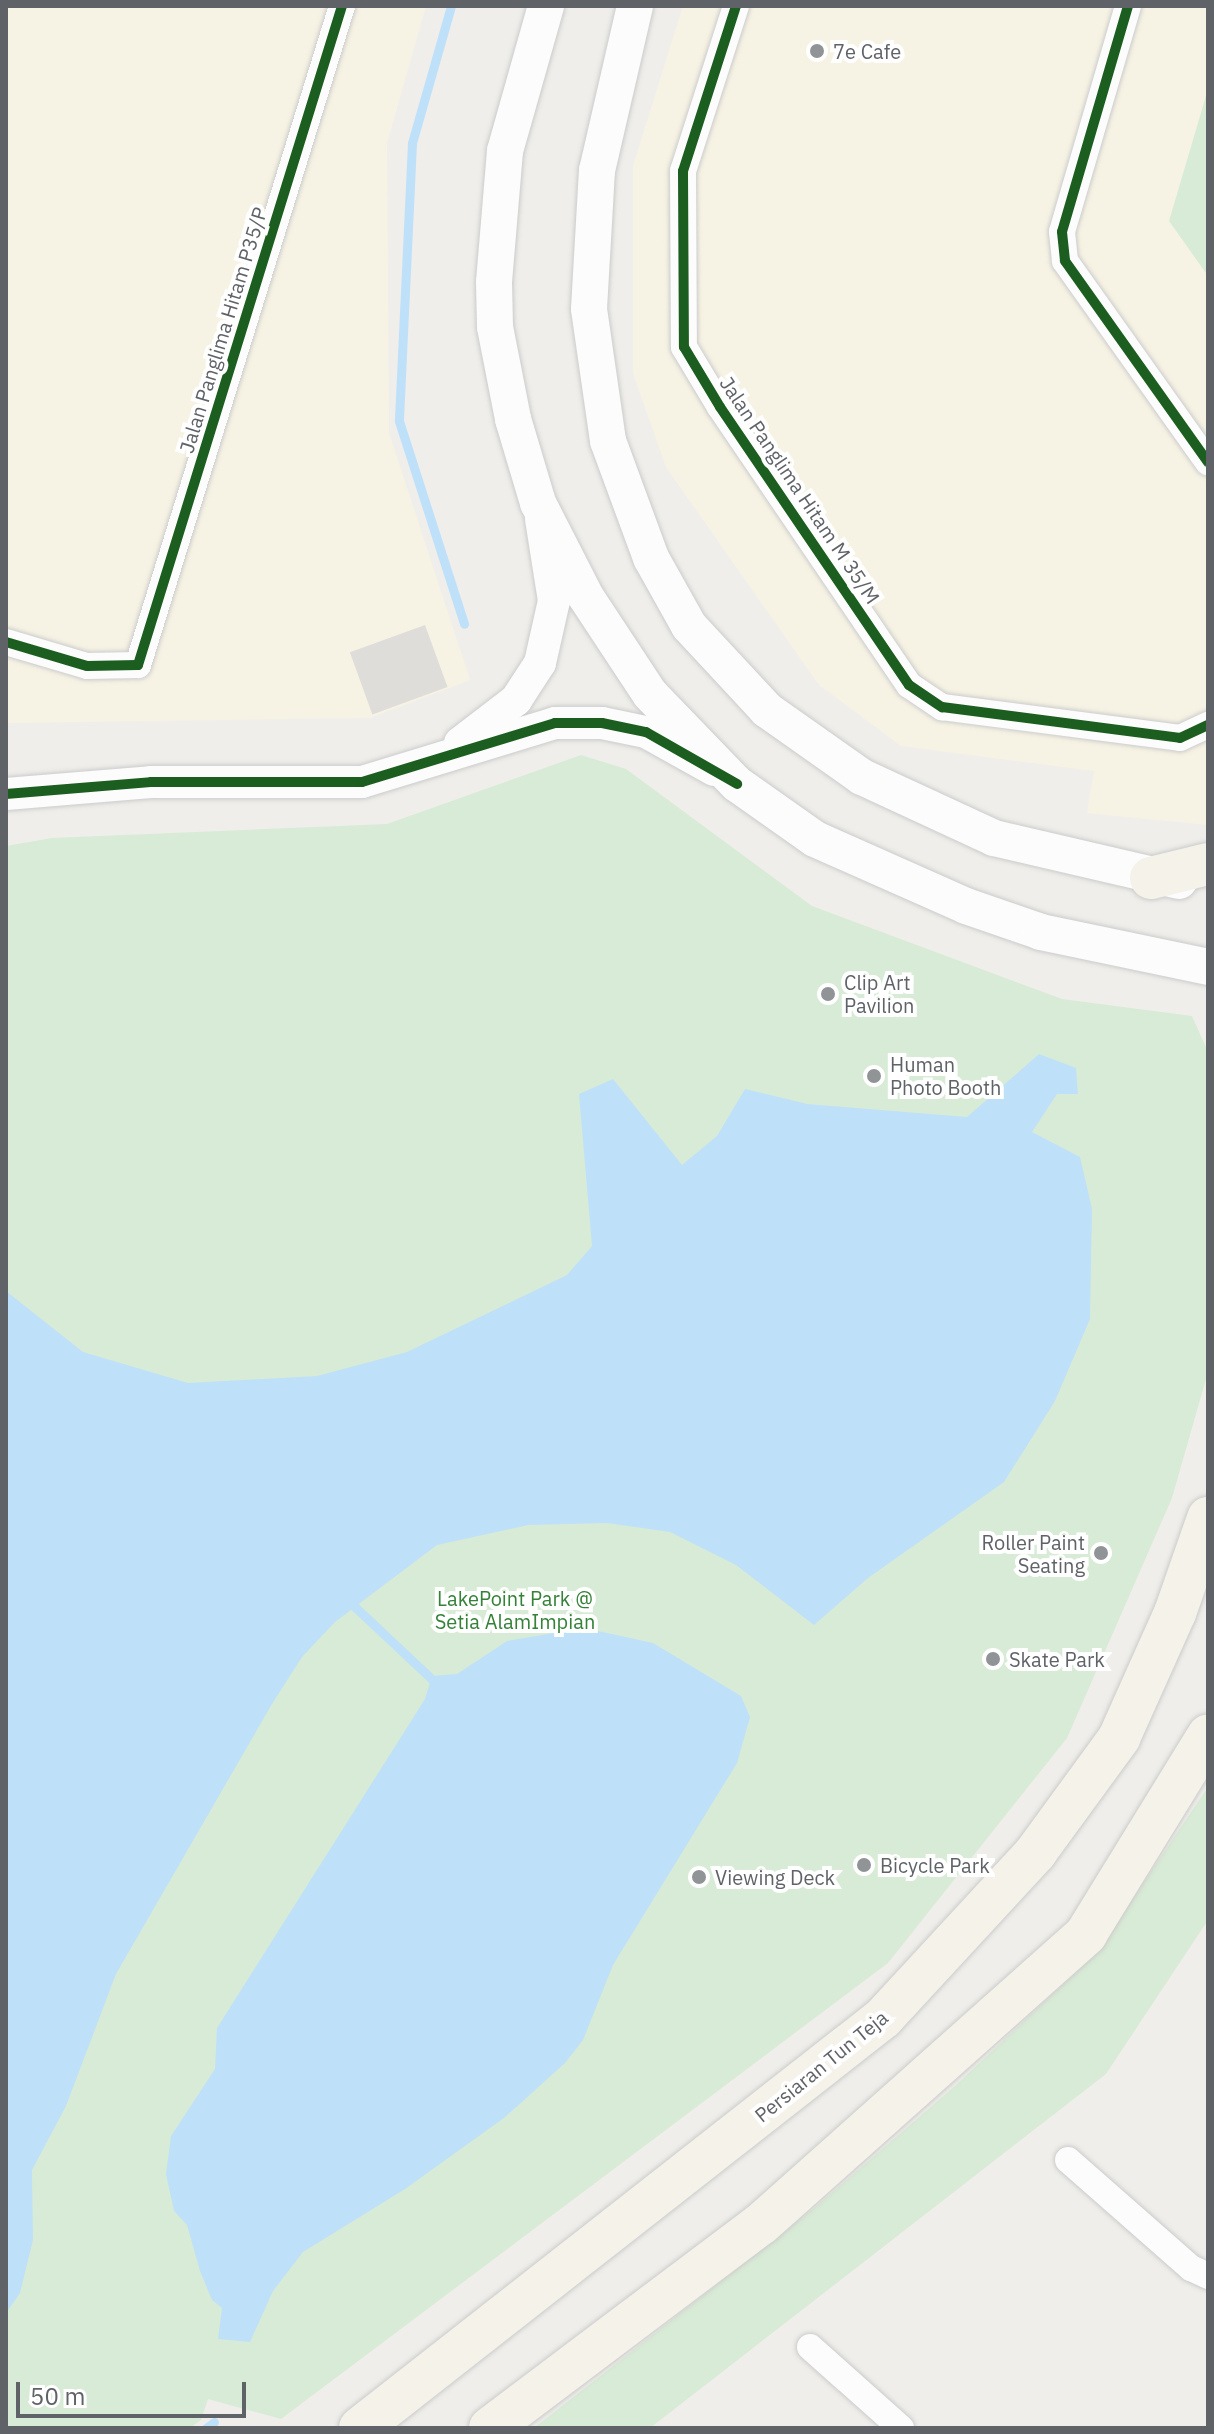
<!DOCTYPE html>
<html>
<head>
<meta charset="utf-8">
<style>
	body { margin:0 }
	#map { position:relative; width:1214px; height:2434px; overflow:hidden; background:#efeeea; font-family:"IBM Plex Sans",sans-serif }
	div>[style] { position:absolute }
	.commercial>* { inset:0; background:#f7f3e4 }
	.industrial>* { inset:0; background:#dfddda; transform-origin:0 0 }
	.green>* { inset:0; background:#d8ebd6 }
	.water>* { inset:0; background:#bfe0f9 }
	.stream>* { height:9px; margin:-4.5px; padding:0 4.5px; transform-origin:4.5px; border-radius:4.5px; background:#bfe0f9 }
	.roads { filter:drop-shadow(0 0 2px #cbcccc) drop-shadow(0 0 2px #cbcccc) }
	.minor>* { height:26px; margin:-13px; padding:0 13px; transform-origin:13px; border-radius:13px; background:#fdfcfc }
	.tertiary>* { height:32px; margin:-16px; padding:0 16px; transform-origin:16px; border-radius:16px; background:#fdfcfc }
	.secondary>* { height:36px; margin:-18px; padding:0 18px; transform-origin:18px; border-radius:18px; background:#fdfcfc }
	.primary>* { height:42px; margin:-21px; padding:0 21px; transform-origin:21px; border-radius:21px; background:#f4f2e9 }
	.cycleway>* { height:10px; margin:-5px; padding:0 5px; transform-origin:5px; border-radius:5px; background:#1b5e20 }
	.dots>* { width:22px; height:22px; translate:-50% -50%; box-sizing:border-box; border:4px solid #fff; border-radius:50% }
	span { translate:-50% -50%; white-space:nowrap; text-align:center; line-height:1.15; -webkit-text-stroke:8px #fff; paint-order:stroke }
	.poi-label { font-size:20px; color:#5f6368 }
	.left { translate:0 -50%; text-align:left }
	.right { translate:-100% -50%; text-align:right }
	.street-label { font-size:20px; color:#5f6368 }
	.park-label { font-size:20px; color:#348238 }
	.frame { position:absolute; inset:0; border:8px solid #5f6368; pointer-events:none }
	.scale { position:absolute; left:16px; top:2382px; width:230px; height:36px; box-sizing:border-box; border:4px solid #5f6368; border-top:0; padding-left:10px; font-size:24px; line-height:28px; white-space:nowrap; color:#5f6368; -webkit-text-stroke:6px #fff; paint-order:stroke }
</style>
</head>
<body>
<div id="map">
	<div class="commercial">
		<i style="clip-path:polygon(6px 6px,426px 6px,387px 143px,389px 433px,470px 680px,370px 718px,6px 723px)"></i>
		<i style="clip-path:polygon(683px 6px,1208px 6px,1208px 825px,1087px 813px,1094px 771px,901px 746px,819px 685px,666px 467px,633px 373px,633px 166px)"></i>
	</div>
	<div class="industrial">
		<i style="left:425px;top:625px;width:66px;height:80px;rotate:70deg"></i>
	</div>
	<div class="green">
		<i style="clip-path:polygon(1208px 89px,1208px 276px,1169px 221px)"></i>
		<i style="clip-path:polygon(581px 755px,626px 769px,812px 906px,1062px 999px,1192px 1016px,1208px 1052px,1208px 1372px,1172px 1498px,1067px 1738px,888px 1963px,281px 2419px,208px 2399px,201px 2420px,190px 2428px,6px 2428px,6px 846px,52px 838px,387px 824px)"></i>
		<i style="clip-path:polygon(1208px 1787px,1208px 1920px,1106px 2074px,650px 2428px,534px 2428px,813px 2209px,955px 2086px,1096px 1953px)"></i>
	</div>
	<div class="water">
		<i style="clip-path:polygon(1039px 1054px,1076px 1068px,1078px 1094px,1057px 1094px,1032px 1132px,1080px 1157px,1092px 1209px,1090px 1319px,1055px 1401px,1004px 1482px,868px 1578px,814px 1625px,736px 1565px,670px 1532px,607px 1523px,528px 1525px,437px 1545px,335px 1622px,302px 1657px,272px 1704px,116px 1974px,66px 2106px,32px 2170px,33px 2240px,20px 2293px,6px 2313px,6px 1291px,83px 1352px,188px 1383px,317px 1376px,407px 1352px,567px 1275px,592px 1246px,579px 1094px,613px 1079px,682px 1165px,717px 1136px,745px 1089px,807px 1104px,967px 1117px)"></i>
		<i style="clip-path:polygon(584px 1628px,653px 1643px,741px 1696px,750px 1717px,737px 1763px,613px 1965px,583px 2040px,565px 2063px,504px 2118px,405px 2189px,303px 2252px,273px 2291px,250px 2342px,218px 2339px,222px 2308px,212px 2300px,200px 2271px,187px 2225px,174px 2211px,166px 2174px,171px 2136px,215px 2069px,217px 2028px,425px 1699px,432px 1676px,457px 1674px,507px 1641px)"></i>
	</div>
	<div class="stream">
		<i style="left:451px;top:6px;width:142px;rotate:105.9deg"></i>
		<i style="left:412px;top:143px;width:278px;rotate:92.7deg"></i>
		<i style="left:399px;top:421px;width:213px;rotate:72.2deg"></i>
		<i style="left:351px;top:1597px;width:11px;rotate:68deg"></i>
		<i style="left:355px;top:1607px;width:114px;rotate:43.2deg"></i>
		<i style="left:206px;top:2428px;width:10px;rotate:-37deg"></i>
	</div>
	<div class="roads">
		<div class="minor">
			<i style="left:736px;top:6px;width:173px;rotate:107.8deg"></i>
			<i style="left:683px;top:171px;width:176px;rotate:89.7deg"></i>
			<i style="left:684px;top:347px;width:70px;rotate:59deg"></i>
			<i style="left:720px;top:407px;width:336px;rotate:55.8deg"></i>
			<i style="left:909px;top:685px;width:40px;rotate:34deg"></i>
			<i style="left:942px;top:707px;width:240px;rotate:7.4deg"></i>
			<i style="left:1180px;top:738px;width:31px;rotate:-25deg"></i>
			<i style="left:1128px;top:6px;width:235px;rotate:106.3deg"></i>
			<i style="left:1062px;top:232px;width:29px;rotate:84deg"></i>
			<i style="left:1065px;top:261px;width:247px;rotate:54.6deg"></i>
			<i style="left:6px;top:642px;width:84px;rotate:16.5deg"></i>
			<i style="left:87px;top:666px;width:51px;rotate:-1.1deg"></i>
			<i style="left:138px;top:665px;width:690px;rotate:-72.8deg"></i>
			<i style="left:1068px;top:2160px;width:164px;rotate:41.3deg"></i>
			<i style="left:1191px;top:2268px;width:19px;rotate:25deg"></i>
			<i style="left:810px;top:2347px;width:122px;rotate:41.7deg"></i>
		</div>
		<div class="tertiary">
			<i style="left:460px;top:743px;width:71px;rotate:-37.5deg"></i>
			<i style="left:516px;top:700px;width:44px;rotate:-57deg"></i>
			<i style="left:540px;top:663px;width:64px;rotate:-77.3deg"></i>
			<i style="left:554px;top:601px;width:83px;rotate:-99deg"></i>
			<i style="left:6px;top:794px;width:145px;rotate:-4.7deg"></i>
			<i style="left:151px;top:782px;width:211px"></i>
			<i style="left:362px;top:782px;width:202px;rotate:-17deg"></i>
			<i style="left:555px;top:723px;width:47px"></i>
			<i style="left:602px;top:723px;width:45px;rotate:11.6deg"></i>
			<i style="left:646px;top:732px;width:78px;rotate:29.2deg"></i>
		</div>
		<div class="secondary">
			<i style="left:546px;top:6px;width:151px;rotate:105.8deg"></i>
			<i style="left:505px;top:151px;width:131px;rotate:94.8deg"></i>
			<i style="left:494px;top:282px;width:45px;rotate:88.7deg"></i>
			<i style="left:495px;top:327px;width:94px;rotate:78.9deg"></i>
			<i style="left:513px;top:419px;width:88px;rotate:73.4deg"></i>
			<i style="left:538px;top:503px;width:106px;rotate:62.9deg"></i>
			<i style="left:586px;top:597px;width:116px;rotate:56.6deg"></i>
			<i style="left:650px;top:694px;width:125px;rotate:46deg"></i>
			<i style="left:737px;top:784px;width:95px;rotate:35.2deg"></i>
			<i style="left:815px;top:839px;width:165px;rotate:23.9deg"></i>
			<i style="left:966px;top:906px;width:79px;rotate:19.1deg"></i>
			<i style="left:1041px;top:932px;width:171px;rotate:11.8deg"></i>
			<i style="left:635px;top:6px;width:168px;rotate:103deg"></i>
			<i style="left:597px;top:170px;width:139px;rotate:93.3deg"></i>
			<i style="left:589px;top:309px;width:133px;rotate:81.8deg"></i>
			<i style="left:608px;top:441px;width:125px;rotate:69.8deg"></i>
			<i style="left:651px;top:558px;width:78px;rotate:60.8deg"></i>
			<i style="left:689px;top:626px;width:115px;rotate:47.1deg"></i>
			<i style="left:767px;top:710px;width:116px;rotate:35.2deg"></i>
			<i style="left:862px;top:777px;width:145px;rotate:24.8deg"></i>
			<i style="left:994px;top:838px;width:190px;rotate:13.1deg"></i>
		</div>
		<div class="primary">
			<i style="left:1151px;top:878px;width:59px;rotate:-13.8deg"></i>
			<i style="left:360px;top:2428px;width:665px;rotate:-38.09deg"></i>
			<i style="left:883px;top:2018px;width:226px;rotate:-47.3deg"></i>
			<i style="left:1036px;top:1852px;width:141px;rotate:-53.9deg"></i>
			<i style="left:1119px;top:1738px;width:137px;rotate:-65.9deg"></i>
			<i style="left:1175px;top:1613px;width:101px;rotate:-70.8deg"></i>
			<i style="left:490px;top:2428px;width:339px;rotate:-37deg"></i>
			<i style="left:761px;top:2224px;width:436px;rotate:-41.7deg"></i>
			<i style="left:1086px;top:1934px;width:233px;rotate:-58.4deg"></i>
		</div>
	</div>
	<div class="cycleway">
		<i style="left:736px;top:6px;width:173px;rotate:107.8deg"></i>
		<i style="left:683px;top:171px;width:176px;rotate:89.7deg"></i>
		<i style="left:684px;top:347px;width:70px;rotate:59deg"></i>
		<i style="left:720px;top:407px;width:336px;rotate:55.8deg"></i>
		<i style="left:909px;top:685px;width:40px;rotate:34deg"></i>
		<i style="left:942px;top:707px;width:240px;rotate:7.4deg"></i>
		<i style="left:1180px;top:738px;width:31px;rotate:-25deg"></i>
		<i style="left:1128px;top:6px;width:235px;rotate:106.3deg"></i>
		<i style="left:1062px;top:232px;width:29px;rotate:84deg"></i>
		<i style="left:1065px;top:261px;width:247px;rotate:54.6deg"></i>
		<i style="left:6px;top:642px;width:84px;rotate:16.5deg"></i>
		<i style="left:87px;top:666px;width:51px;rotate:-1.1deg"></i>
		<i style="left:138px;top:665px;width:690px;rotate:-72.8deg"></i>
		<i style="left:6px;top:794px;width:145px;rotate:-4.7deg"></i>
		<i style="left:151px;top:782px;width:211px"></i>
		<i style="left:362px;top:782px;width:202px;rotate:-17deg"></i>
		<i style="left:555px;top:723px;width:47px"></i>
		<i style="left:602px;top:723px;width:45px;rotate:11.6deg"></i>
		<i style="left:646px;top:732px;width:105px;rotate:29.7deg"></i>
	</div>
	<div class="dots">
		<i style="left:817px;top:51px;background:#919496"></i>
		<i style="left:828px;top:994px;background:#919496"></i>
		<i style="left:874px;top:1076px;background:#919496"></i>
		<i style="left:1101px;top:1553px;background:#919496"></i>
		<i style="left:993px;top:1659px;background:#919496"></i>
		<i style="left:864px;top:1865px;background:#919496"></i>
		<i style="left:699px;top:1877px;background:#919496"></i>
	</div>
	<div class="poi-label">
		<span class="left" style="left:833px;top:51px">7e Cafe</span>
		<span class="left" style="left:844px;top:994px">Clip Art<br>Pavilion</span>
		<span class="left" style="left:890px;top:1076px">Human<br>Photo Booth</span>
		<span class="right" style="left:1085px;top:1554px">Roller Paint<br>Seating</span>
		<span class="left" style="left:1009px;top:1659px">Skate Park</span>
		<span class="left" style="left:880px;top:1865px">Bicycle Park</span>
		<span class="left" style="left:715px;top:1877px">Viewing Deck</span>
	</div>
	<div class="street-label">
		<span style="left:223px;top:330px;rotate:-73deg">Jalan Panglima Hitam P35/P</span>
		<span style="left:800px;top:490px;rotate:56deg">Jalan Panglima Hitam M 35/M</span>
		<span style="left:821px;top:2066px;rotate:-39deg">Persiaran Tun Teja</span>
	</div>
	<div class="park-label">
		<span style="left:515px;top:1610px">LakePoint Park @<br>Setia AlamImpian</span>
	</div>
	<div class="frame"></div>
	<div class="scale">50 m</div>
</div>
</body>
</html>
